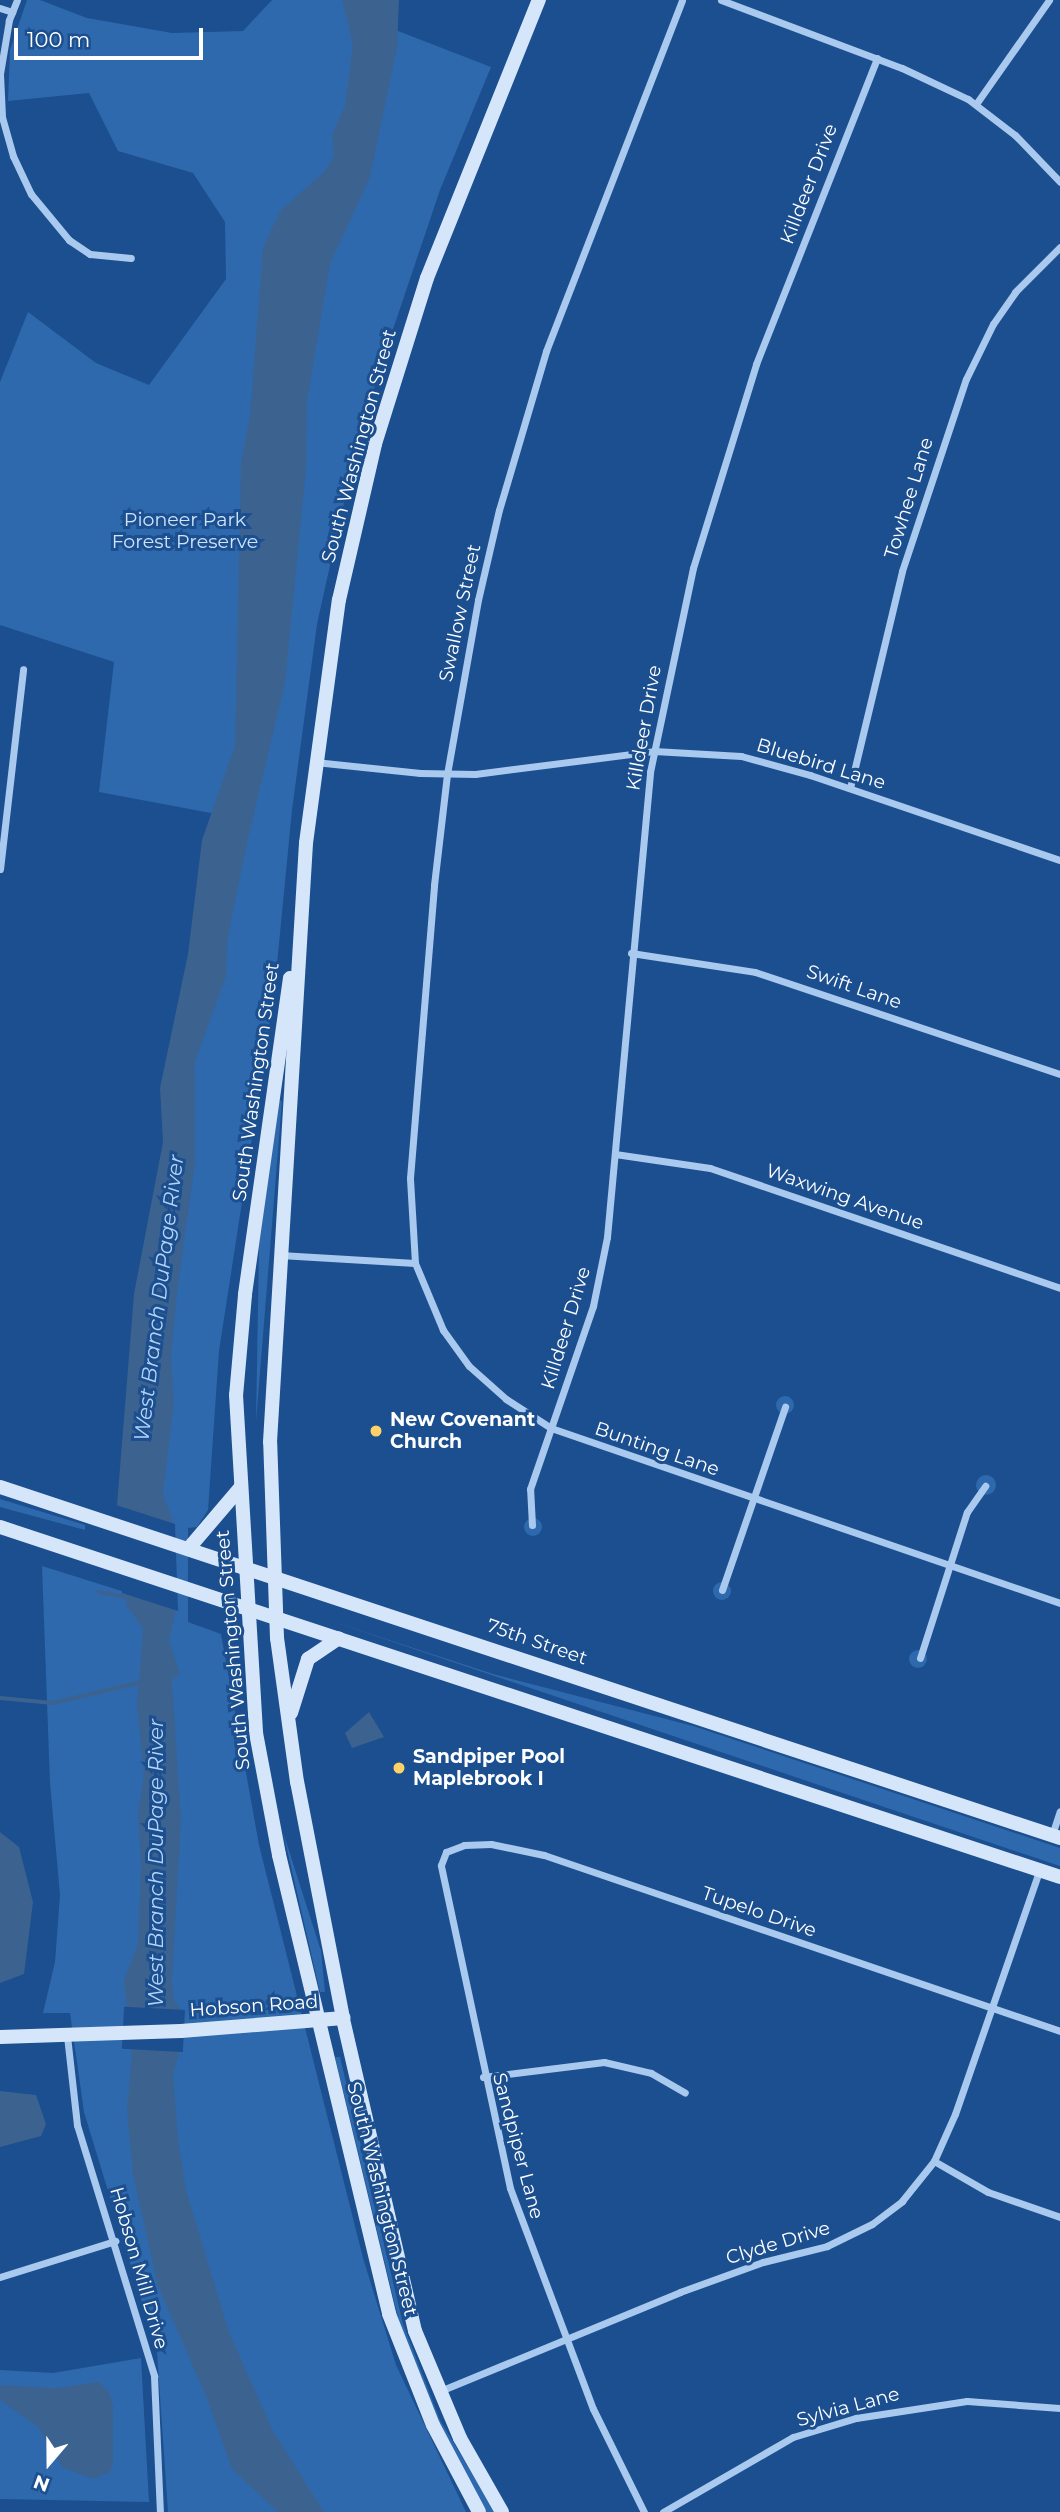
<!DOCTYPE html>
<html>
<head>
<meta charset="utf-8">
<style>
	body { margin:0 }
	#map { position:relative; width:1060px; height:2512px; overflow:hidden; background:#1b4f8f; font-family:Montserrat,sans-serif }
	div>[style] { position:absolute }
	.green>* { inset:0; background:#2e69ad }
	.round { border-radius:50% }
	.water>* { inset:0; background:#3c6290 }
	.pier>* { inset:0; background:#1b4f8f; transform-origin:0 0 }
	.stream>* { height:3.5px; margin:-1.75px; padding:0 1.75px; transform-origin:1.75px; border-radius:1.75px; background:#3c6290 }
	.minor>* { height:7px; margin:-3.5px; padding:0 3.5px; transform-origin:3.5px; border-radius:3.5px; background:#a9c9ee }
	.secondary>* { height:14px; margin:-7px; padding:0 7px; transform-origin:7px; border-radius:7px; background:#d6e6fa }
	.dots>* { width:19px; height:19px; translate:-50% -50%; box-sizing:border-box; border:4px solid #1b4f8f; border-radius:50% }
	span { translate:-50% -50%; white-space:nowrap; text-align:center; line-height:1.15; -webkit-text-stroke:6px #1b4f8f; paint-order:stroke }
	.street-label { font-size:19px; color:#fff }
	.park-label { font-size:19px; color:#cfe3fa }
	.poi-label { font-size:19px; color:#fff; font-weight:700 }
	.left { translate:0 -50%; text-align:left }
	.water-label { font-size:21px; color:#b5d3f5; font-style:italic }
	.north { position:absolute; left:14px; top:2428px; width:70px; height:70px; -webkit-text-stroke:5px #1b4f8f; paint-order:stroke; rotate:200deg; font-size:19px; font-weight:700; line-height:28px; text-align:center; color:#fff }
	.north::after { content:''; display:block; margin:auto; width:24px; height:32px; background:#fff; clip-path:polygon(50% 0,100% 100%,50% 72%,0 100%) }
	.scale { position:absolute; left:14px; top:28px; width:189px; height:32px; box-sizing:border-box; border:4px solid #fff; border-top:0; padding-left:9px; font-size:21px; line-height:24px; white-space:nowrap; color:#fff; -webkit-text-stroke:5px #1b4f8f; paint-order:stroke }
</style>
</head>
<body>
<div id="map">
	<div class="green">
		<i style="clip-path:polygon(27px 0,40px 0,87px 18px,172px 33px,243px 31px,272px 0,364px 0,364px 8px,398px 31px,491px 67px,440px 190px,382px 362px,353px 462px,317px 624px,292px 810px,274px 995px,219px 1351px,208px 1510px,197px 1527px,188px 1528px,188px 1622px,221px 1634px,259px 1845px,363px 2258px,396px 2365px,466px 2512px,168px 2512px,157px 2352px,84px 2112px,70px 2013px,43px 2013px,55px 1962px,60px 1895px,50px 1783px,42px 1566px,125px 1592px,176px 1087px,232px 817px,99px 792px,114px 662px,0 625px,0 382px,28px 312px,96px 363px,149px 385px,226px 279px,225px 222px,193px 173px,118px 151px,89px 93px,8px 101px,10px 50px)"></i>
		<i style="clip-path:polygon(278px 1100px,282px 1101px,256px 1422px,259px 1247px)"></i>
		<i class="round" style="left:776px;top:1396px;width:18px;height:18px"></i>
		<i class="round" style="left:976px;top:1475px;width:20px;height:20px"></i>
		<i style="clip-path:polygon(0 1499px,85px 1525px,85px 1530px,0 1507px)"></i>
		<i class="round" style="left:524px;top:1518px;width:18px;height:18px"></i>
		<i class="round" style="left:713px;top:1582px;width:18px;height:18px"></i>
		<i style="clip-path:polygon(325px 1619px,493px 1674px,693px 1726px,1060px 1848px,1060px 1866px)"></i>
		<i class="round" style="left:909px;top:1650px;width:18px;height:18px"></i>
		<i style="clip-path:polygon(283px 1832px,321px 1951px,325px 1992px,320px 1992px)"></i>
		<i style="clip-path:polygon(335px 2057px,340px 2057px,403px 2324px,440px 2420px,495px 2512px,486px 2512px,448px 2444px,400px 2326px)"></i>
		<i style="clip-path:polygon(141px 2358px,149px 2502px,0 2499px,0 2370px,53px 2373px)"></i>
	</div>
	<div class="water">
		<i style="clip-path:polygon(342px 0,399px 0,397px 48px,370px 177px,330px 264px,307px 401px,306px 469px,285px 683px,247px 843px,228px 936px,226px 976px,195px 1062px,195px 1162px,177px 1294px,171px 1358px,174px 1401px,163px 1494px,172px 1518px,175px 1616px,169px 1640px,180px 1674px,172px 1680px,181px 1820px,172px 1983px,174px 2001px,181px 2009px,179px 2054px,173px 2074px,178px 2138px,186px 2190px,229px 2332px,273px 2431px,324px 2512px,278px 2512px,232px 2469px,206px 2396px,158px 2286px,133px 2175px,127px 2110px,132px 2056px,124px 1980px,138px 1944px,141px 1868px,138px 1811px,144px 1776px,137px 1704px,143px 1628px,126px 1605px,117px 1505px,134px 1294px,163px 1142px,160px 1088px,188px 954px,202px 840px,235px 746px,241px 463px,250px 416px,263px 248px,280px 211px,324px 172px,334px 156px,332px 134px,345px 106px,353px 45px)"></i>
		<i style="clip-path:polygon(369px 1712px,384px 1737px,352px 1748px,345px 1733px)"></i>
		<i style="clip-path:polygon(0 1832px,19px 1847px,33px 1902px,24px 1974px,0 1983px)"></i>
		<i style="clip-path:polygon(0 2091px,36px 2095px,46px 2124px,41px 2136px,0 2147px)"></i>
		<i style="clip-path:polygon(99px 2382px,109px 2392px,113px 2406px,113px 2463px,110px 2472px,94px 2479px,63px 2468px,38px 2427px,0 2400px,0 2385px,55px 2388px)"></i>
	</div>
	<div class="pier">
		<i style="clip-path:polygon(113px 1504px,175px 1524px,178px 1611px,122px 1593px)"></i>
		<i style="left:185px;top:2010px;width:42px;height:61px;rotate:93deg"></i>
	</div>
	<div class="stream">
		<i style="left:99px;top:1592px;width:29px;rotate:10deg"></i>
		<i style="left:0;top:1698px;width:53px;rotate:5.4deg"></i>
		<i style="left:53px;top:1703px;width:91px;rotate:-13.3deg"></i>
	</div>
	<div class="minor">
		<i style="left:17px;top:0;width:22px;rotate:112deg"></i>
		<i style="left:9px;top:20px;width:55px;rotate:99.5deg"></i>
		<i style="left:0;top:74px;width:43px;rotate:87.3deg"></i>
		<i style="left:2px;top:117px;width:41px;rotate:74.2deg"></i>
		<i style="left:13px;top:156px;width:42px;rotate:64.7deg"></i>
		<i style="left:31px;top:194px;width:60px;rotate:50.4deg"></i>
		<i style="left:69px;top:240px;width:25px;rotate:34deg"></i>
		<i style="left:90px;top:254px;width:41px;rotate:5.6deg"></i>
		<i style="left:721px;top:0;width:193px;rotate:20.6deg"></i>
		<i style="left:902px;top:68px;width:73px;rotate:25.2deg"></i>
		<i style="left:968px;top:99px;width:59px;rotate:37.5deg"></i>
		<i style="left:1015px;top:135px;width:65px;rotate:46.2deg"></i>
		<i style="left:0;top:8px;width:13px;rotate:18deg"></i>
		<i style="left:976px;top:104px;width:127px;rotate:-54.9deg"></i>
		<i style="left:315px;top:762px;width:106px;rotate:6deg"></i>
		<i style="left:420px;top:773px;width:55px;rotate:1deg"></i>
		<i style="left:475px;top:774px;width:180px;rotate:-7.3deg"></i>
		<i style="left:654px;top:751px;width:87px;rotate:3.3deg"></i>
		<i style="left:741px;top:756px;width:72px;rotate:15.4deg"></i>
		<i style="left:810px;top:775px;width:264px;rotate:18.8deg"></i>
		<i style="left:850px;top:788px;width:223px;rotate:-76.5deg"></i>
		<i style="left:902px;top:571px;width:202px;rotate:-71.6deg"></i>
		<i style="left:966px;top:379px;width:61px;rotate:-63.9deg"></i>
		<i style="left:993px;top:324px;width:39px;rotate:-55deg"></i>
		<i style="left:1015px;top:292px;width:64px;rotate:-45deg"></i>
		<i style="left:0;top:869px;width:201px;rotate:-83.4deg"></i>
		<i style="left:631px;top:953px;width:125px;rotate:8.7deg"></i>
		<i style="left:755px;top:972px;width:322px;rotate:18.5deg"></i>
		<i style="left:615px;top:1154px;width:96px;rotate:8.4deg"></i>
		<i style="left:710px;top:1168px;width:370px;rotate:18.9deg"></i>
		<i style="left:280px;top:1255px;width:135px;rotate:3.4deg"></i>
		<i style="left:415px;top:1263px;width:73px;rotate:67.3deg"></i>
		<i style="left:443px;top:1330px;width:44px;rotate:54.2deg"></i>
		<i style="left:469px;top:1366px;width:50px;rotate:41.7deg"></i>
		<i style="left:506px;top:1399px;width:54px;rotate:32.8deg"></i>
		<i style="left:551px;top:1428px;width:538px;rotate:18.97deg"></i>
		<i style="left:415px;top:1263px;width:85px;rotate:-93.4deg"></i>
		<i style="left:410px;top:1178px;width:294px;rotate:-85.3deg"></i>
		<i style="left:434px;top:885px;width:112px;rotate:-83.3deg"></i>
		<i style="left:447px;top:774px;width:177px;rotate:-79.9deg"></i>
		<i style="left:478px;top:600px;width:92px;rotate:-76.9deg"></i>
		<i style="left:499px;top:510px;width:166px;rotate:-73.5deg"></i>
		<i style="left:546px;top:351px;width:376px;rotate:-68.8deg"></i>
		<i style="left:532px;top:1525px;width:36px;rotate:-93deg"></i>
		<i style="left:530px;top:1489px;width:194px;rotate:-71deg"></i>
		<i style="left:593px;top:1306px;width:70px;rotate:-78.5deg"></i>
		<i style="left:607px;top:1237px;width:467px;rotate:-84.7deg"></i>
		<i style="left:650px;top:772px;width:208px;rotate:-78.1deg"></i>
		<i style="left:693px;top:568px;width:214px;rotate:-72.8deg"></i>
		<i style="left:756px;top:364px;width:329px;rotate:-68.4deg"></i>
		<i style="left:722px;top:1590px;width:194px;rotate:-71deg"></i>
		<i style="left:920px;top:1658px;width:153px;rotate:-72.2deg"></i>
		<i style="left:967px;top:1512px;width:32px;rotate:-55deg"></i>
		<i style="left:1052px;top:1835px;width:25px;rotate:-72deg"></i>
		<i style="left:67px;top:2036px;width:90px;rotate:83.6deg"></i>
		<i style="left:77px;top:2125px;width:263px;rotate:72.9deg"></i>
		<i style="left:154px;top:2376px;width:136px;rotate:87.5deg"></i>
		<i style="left:483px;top:2077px;width:122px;rotate:-7.1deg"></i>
		<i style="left:604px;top:2062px;width:48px;rotate:13.2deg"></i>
		<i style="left:651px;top:2073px;width:39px;rotate:30deg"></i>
		<i style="left:934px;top:2161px;width:62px;rotate:29.9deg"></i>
		<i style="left:988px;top:2192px;width:76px;rotate:19.1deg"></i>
		<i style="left:0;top:2277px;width:121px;rotate:-17.4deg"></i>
		<i style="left:440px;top:2391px;width:260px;rotate:-22.4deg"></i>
		<i style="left:680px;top:2292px;width:88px;rotate:-19.9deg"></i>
		<i style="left:763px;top:2262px;width:66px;rotate:-14deg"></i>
		<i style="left:827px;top:2246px;width:50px;rotate:-26.1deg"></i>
		<i style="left:872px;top:2224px;width:38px;rotate:-37deg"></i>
		<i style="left:902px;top:2201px;width:51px;rotate:-51.3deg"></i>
		<i style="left:934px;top:2161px;width:51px;rotate:-65.9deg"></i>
		<i style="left:955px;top:2114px;width:257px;rotate:-70.9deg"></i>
		<i style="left:644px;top:2512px;width:115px;rotate:-116.3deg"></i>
		<i style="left:593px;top:2409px;width:236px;rotate:-110.6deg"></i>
		<i style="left:510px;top:2188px;width:330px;rotate:-102.1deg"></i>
		<i style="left:441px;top:1865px;width:14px;rotate:-69deg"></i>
		<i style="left:446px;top:1852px;width:19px;rotate:-21deg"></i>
		<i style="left:464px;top:1845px;width:27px;rotate:-2deg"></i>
		<i style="left:491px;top:1844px;width:54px;rotate:11.7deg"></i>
		<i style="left:544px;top:1855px;width:545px;rotate:18.83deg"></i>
		<i style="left:663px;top:2512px;width:150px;rotate:-30deg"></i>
		<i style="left:793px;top:2437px;width:66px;rotate:-16.8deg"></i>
		<i style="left:856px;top:2418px;width:112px;rotate:-8.7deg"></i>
		<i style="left:967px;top:2401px;width:93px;rotate:4.3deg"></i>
	</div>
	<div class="secondary">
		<i style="left:290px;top:978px;width:320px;rotate:98.1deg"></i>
		<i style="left:245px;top:1295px;width:100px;rotate:95.1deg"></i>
		<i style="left:236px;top:1395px;width:339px;rotate:86.6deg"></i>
		<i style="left:256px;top:1733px;width:124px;rotate:79.3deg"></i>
		<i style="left:279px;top:1855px;width:472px;rotate:76.5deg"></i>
		<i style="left:389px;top:2314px;width:119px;rotate:68.4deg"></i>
		<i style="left:433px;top:2425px;width:98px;rotate:62.1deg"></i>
		<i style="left:0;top:1487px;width:1117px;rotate:18.32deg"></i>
		<i style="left:0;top:1527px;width:1116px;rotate:18.27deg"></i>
		<i style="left:189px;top:1548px;width:79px;rotate:-49.6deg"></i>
		<i style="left:291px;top:1713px;width:57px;rotate:-72.5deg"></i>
		<i style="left:308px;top:1659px;width:37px;rotate:-34deg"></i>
		<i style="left:0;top:2037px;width:181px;rotate:-1.9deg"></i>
		<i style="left:181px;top:2031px;width:163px;rotate:-4.6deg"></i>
		<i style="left:502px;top:2512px;width:85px;rotate:-119.6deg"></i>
		<i style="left:460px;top:2438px;width:116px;rotate:-112.8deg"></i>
		<i style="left:415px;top:2331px;width:321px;rotate:-103deg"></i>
		<i style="left:343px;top:2018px;width:240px;rotate:-101deg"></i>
		<i style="left:297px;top:1782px;width:145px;rotate:-97.9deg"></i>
		<i style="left:277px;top:1638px;width:196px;rotate:-92deg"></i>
		<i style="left:270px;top:1442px;width:600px;rotate:-86.56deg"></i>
		<i style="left:306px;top:843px;width:245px;rotate:-82.3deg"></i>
		<i style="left:339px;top:600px;width:160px;rotate:-77deg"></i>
		<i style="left:375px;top:444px;width:174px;rotate:-72.6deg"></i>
		<i style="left:427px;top:278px;width:300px;rotate:-68.1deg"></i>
	</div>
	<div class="dots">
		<i style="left:376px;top:1431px;background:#ffd166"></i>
		<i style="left:399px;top:1768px;background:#ffd166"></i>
	</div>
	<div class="street-label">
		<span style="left:809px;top:184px;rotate:-69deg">Killdeer Drive</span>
		<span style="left:359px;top:446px;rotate:-75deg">South Washington Street</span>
		<span style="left:909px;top:498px;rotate:-73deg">Towhee Lane</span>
		<span style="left:460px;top:613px;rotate:-78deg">Swallow Street</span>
		<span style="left:644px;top:728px;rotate:-80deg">Killdeer Drive</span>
		<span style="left:821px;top:764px;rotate:17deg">Bluebird Lane</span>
		<span style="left:854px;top:987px;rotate:19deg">Swift Lane</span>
		<span style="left:256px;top:1082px;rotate:-82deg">South Washington Street</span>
		<span style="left:845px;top:1197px;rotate:19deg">Waxwing Avenue</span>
		<span style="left:566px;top:1328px;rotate:-73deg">Killdeer Drive</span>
		<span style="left:657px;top:1449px;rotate:19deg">Bunting Lane</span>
		<span style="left:537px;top:1642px;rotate:19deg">75th Street</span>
		<span style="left:233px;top:1650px;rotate:-95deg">South Washington Street</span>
		<span style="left:759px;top:1912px;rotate:19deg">Tupelo Drive</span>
		<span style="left:254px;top:2006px;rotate:-4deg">Hobson Road</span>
		<span style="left:518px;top:2146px;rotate:75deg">Sandpiper Lane</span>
		<span style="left:382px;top:2199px;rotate:76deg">South Washington Street</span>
		<span style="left:778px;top:2243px;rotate:-17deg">Clyde Drive</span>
		<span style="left:139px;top:2268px;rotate:74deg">Hobson Mill Drive</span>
		<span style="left:848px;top:2407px;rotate:-15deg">Sylvia Lane</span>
	</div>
	<div class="park-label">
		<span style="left:185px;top:531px">Pioneer Park<br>Forest Preserve</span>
	</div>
	<div class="poi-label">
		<span class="left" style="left:390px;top:1431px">New Covenant<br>Church</span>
		<span class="left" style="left:413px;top:1768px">Sandpiper Pool<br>Maplebrook I</span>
	</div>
	<div class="water-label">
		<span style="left:159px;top:1298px;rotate:-83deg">West Branch DuPage River</span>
		<span style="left:156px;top:1863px;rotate:-90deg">West Branch DuPage River</span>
	</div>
	<div class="north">N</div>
	<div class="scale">100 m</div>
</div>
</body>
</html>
